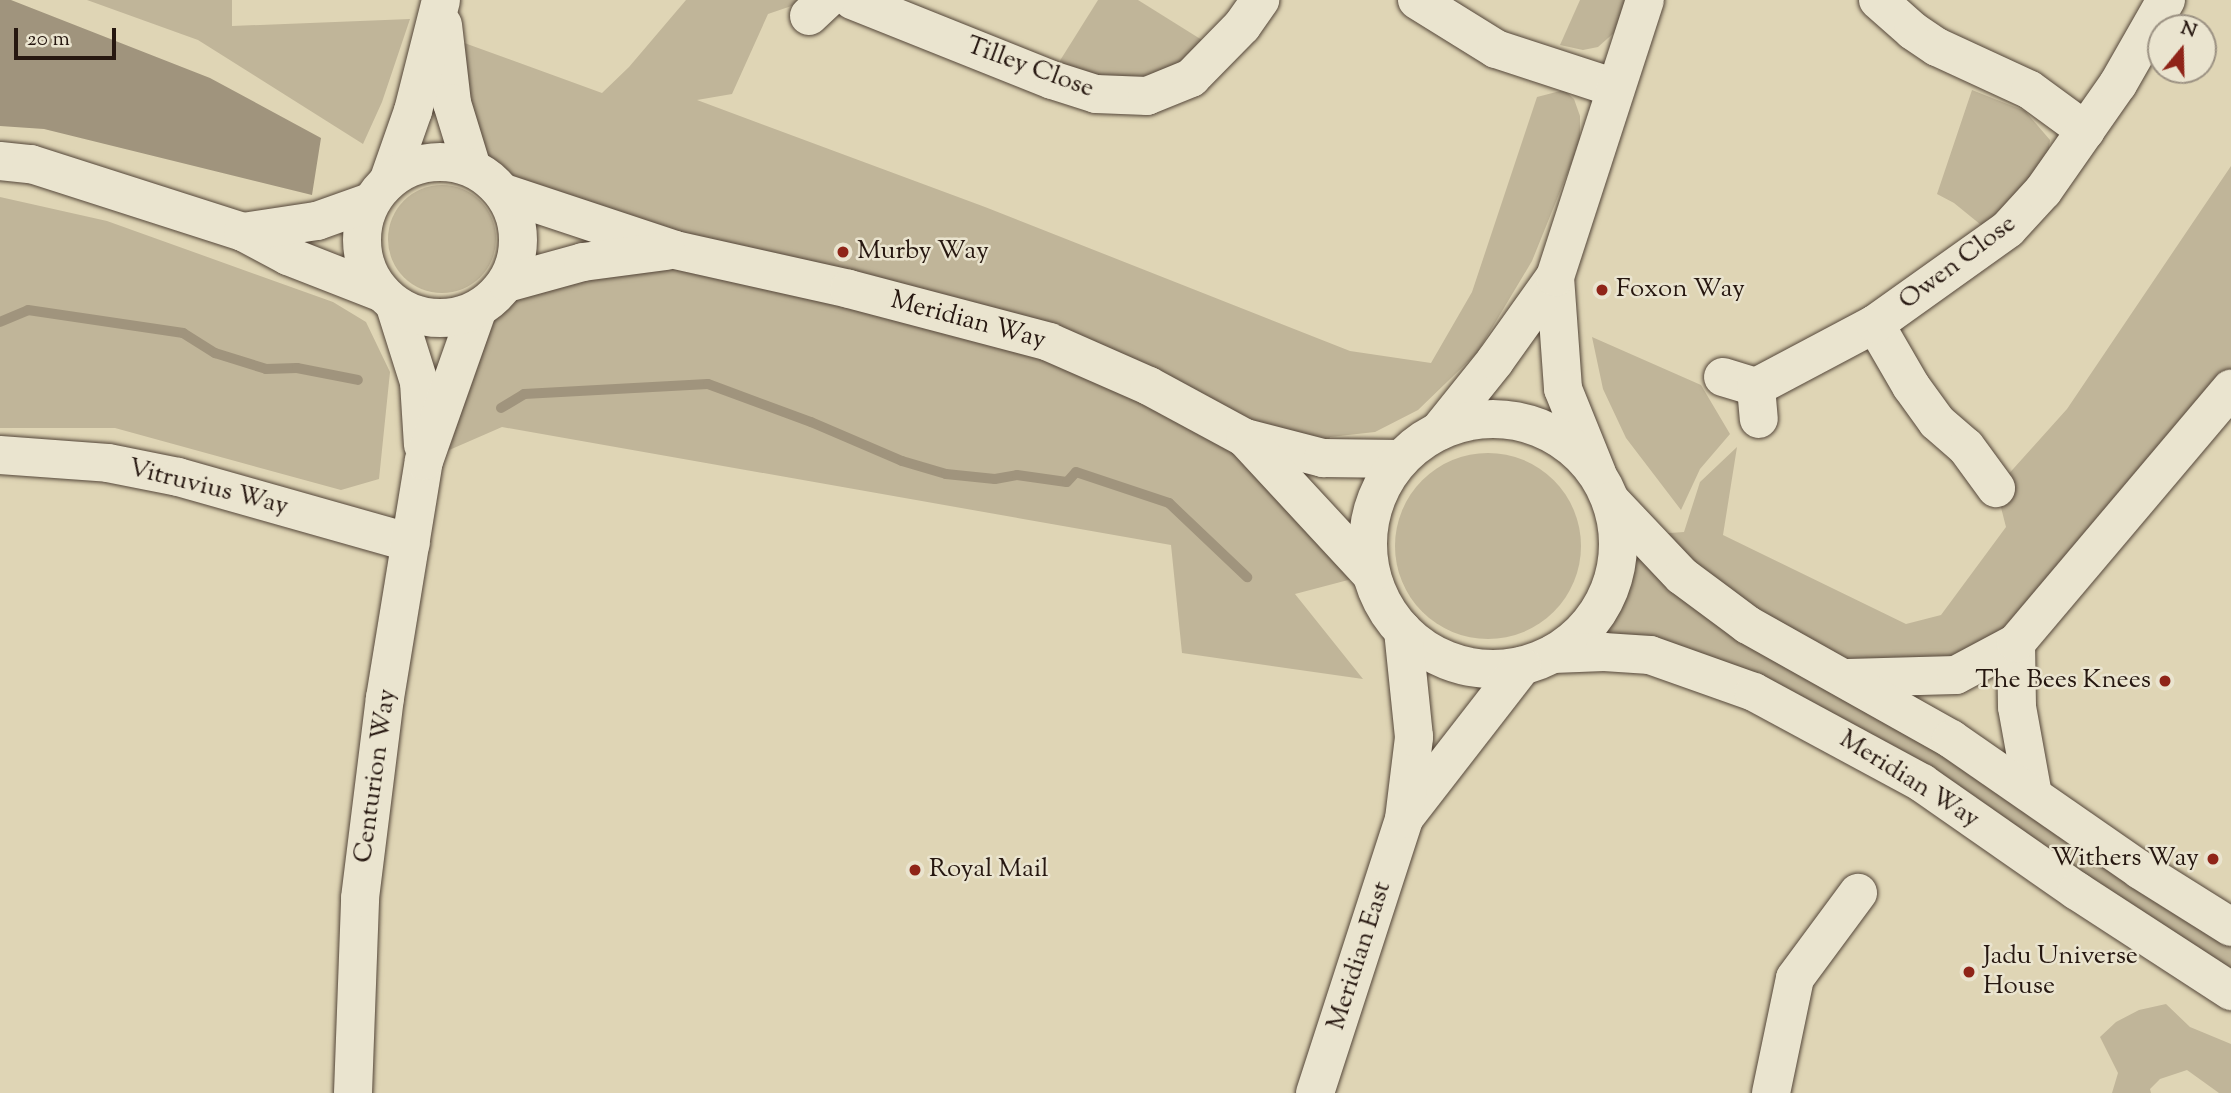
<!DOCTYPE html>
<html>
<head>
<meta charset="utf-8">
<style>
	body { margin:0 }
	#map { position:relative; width:2231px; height:1093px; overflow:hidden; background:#dfd5b5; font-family:"Sorts Mill Goudy",serif }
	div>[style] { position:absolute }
	.green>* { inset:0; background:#c0b599 }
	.round { border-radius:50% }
	.water>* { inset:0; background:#a0947d }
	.stream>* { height:10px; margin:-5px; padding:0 5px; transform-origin:5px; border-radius:5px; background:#a0947d }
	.roads { filter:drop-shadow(0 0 2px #544639) drop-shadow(0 0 2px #544639) }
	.minor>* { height:38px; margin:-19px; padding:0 19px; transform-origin:19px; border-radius:19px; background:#eae4cf }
	.tertiary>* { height:38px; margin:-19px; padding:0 19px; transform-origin:19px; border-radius:19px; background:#eae4cf }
	.tertiary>.ring { margin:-19px; padding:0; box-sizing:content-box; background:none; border:38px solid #eae4cf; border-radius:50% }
	.dots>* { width:19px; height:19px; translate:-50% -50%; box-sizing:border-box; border:4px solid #eae4cf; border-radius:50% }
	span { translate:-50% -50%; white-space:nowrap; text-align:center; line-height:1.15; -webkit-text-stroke:5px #eae4cf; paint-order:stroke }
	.street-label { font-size:26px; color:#261710 }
	.poi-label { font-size:26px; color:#261710 }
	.left { translate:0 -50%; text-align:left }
	.right { translate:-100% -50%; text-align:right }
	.north { position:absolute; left:2147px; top:14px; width:70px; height:70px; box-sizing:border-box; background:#eae4cf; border:2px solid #9c9283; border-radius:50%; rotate:19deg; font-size:19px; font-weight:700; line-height:28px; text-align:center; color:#261710 }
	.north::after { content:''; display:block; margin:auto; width:24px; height:32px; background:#8f2418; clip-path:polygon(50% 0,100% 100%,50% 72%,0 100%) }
	.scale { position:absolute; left:14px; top:28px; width:102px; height:32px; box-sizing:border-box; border:4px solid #261710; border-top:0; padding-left:9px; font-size:21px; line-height:24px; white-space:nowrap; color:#261710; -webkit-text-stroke:5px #eae4cf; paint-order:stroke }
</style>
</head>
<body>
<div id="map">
	<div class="green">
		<i style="clip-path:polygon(87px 0,232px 0,232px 26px,410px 19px,382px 102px,363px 144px,198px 40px)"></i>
		<i style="clip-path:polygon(686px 0,809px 0,768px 14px,732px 94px,697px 100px,985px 207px,1350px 351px,1431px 363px,1472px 292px,1537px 97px,1564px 90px,1574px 99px,1580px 116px,1580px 142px,1532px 261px,1477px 353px,1418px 410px,1375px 432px,1330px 437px,1323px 458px,1247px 438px,1371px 574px,1295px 594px,1363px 679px,1182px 653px,1171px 545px,502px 427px,424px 461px,477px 311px,507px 283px,673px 250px,504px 193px,472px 168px,445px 36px,602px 93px,629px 67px)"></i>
		<i style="clip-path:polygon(1098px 0,1138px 0,1218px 50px,1191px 78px,1052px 80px,1061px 59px)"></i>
		<i style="clip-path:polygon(1580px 0,1628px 0,1616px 31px,1598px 47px,1583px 50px,1560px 45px)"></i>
		<i style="clip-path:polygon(1972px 90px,2025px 111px,2050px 140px,2048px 157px,1986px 229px,1954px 203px,1937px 194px)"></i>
		<i style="clip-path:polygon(2231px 166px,2231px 390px,2016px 649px,1850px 678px,2231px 927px,2231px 991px,1842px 737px,1574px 640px,1592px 622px,1606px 600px,1615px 576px,1619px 551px,1611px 501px,1641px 535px,1684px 532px,1700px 482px,1737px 447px,1723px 535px,1906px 624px,1941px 615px,2006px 527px,1996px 488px,2067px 409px)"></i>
		<i class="round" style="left:388px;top:185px;width:108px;height:108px"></i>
		<i style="clip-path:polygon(0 197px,107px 221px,333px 302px,366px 322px,390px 372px,379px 479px,341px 490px,115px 428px,0 428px)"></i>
		<i style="clip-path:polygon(1592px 337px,1701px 385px,1730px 434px,1700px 469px,1681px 510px,1626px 438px,1603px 389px)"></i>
		<i class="round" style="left:1395px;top:453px;width:186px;height:186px"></i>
		<i style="clip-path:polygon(2166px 1004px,2190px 1027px,2231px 1044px,2231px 1093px,2219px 1093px,2187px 1070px,2160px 1079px,2150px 1089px,2151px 1093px,2112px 1093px,2118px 1073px,2100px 1037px,2116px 1022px,2139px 1010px)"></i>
	</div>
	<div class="water">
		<i style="clip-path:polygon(0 0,11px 0,210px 78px,321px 138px,312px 195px,44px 129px,0 126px)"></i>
	</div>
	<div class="stream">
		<i style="left:0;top:322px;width:30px;rotate:-23deg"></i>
		<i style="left:28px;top:310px;width:157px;rotate:8.4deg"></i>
		<i style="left:183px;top:333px;width:38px;rotate:32deg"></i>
		<i style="left:215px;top:353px;width:53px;rotate:17.4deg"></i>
		<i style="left:266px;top:369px;width:31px;rotate:-2deg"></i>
		<i style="left:297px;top:368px;width:62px;rotate:11.1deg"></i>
		<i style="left:501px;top:408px;width:27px;rotate:-31deg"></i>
		<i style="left:524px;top:394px;width:184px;rotate:-3.1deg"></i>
		<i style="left:708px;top:384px;width:110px;rotate:20.3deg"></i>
		<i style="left:811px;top:422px;width:99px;rotate:23.2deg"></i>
		<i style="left:902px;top:461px;width:46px;rotate:16.5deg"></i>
		<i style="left:946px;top:474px;width:49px;rotate:5.8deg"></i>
		<i style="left:995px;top:479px;width:22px;rotate:-10deg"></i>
		<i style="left:1017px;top:475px;width:50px;rotate:8deg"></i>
		<i style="left:1067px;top:482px;width:13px;rotate:-48deg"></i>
		<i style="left:1076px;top:472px;width:98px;rotate:18.4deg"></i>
		<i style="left:1169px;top:503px;width:108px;rotate:43.5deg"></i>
	</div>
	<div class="roads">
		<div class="minor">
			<i style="left:852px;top:0;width:215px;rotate:21.8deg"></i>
			<i style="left:1052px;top:80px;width:46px;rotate:17.7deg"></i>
			<i style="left:1096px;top:94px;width:51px;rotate:2.2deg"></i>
			<i style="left:1147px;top:96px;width:48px;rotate:-22.2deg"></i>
			<i style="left:1191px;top:78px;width:73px;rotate:-45.6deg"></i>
			<i style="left:1242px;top:26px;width:32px;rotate:-55deg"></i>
			<i style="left:1417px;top:0;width:93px;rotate:31.8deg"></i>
			<i style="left:1496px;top:49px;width:125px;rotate:18.1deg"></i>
			<i style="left:1878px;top:0;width:47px;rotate:41.5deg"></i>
			<i style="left:1913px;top:31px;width:29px;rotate:34deg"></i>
			<i style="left:1937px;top:47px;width:102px;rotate:24.8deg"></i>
			<i style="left:2030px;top:90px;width:69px;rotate:36.2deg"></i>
			<i style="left:809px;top:16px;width:23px;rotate:-43deg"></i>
			<i style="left:443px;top:25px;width:79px;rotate:83.4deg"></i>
			<i style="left:452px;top:103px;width:68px;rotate:72.9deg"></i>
			<i style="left:389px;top:179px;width:72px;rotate:-70.6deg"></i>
			<i style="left:413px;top:111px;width:114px;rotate:-75.8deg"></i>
			<i style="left:1555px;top:277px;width:112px;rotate:85.9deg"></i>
			<i style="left:1563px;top:389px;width:91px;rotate:68deg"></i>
			<i style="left:395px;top:306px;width:80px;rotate:72.5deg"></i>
			<i style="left:419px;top:382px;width:63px;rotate:86.4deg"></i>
			<i style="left:1875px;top:324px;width:72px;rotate:59.9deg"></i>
			<i style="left:1911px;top:386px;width:44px;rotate:54.2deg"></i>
			<i style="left:1937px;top:422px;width:38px;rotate:41deg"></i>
			<i style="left:1966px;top:447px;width:51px;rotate:53.8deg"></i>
			<i style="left:1723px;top:377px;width:34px;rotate:17deg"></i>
			<i style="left:1756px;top:387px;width:32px;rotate:85deg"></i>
			<i style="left:1756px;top:387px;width:135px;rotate:-27.9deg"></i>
			<i style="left:1875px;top:324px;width:163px;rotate:-35.5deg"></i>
			<i style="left:2008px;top:229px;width:52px;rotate:-47.4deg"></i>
			<i style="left:2043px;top:191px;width:131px;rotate:-55deg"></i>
			<i style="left:2118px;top:84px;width:97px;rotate:-60.3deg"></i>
			<i style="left:1439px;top:431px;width:90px;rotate:-51.3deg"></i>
			<i style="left:1495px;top:361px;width:103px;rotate:-54.5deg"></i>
			<i style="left:1555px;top:277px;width:291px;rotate:-72deg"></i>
			<i style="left:0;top:455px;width:108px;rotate:4.2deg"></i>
			<i style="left:108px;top:463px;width:71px;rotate:11.3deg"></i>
			<i style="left:178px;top:477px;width:242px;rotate:15.8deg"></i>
			<i style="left:2016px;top:643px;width:64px;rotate:89.1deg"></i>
			<i style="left:2017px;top:707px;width:89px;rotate:79.7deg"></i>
			<i style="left:1848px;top:678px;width:108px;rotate:-1.6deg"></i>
			<i style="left:1956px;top:675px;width:68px;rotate:-28.1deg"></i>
			<i style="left:2016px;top:643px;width:333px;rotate:-49.8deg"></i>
			<i style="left:353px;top:1093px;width:195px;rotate:-87.9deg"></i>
			<i style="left:360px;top:898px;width:202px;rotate:-82.9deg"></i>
			<i style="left:385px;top:698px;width:240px;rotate:-80.7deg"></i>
			<i style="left:424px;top:461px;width:159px;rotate:-70.5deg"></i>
			<i style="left:1771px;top:1093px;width:117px;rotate:-78.2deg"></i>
			<i style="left:1795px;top:978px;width:106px;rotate:-53.5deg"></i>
		</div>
		<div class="tertiary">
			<i style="left:0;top:161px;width:31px;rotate:6deg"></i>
			<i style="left:31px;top:164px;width:223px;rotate:17.8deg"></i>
			<i style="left:243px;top:232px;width:51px;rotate:28.1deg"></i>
			<i style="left:288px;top:256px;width:99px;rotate:21.4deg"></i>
			<i class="ring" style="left:362px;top:162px;width:118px;height:118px"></i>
			<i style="left:504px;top:193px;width:180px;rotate:18.4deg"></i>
			<i style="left:675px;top:250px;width:178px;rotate:12.6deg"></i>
			<i style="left:849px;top:289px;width:207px;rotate:14.8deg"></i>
			<i style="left:1049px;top:342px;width:109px;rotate:23.7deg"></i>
			<i style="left:1149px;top:386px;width:109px;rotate:28.4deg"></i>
			<i style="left:1245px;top:438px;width:81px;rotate:14.4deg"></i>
			<i style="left:1323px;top:458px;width:78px;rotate:0.7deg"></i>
			<i style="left:243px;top:232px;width:75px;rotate:-8.5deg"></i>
			<i style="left:317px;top:221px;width:56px;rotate:-19.7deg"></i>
			<i style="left:507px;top:283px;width:79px;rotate:-15.4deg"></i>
			<i style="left:583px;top:262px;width:84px;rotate:-7.5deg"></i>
			<i class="ring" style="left:1368px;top:419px;width:212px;height:212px"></i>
			<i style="left:1245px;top:438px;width:185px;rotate:47.2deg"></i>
			<i style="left:1611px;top:501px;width:103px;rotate:46.6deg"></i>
			<i style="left:1682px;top:576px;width:82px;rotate:36.6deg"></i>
			<i style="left:1748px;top:625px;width:233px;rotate:29.3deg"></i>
			<i style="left:1951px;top:739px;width:230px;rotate:34.7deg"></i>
			<i style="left:2140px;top:870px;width:107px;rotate:32.1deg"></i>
			<i style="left:1553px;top:654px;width:51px;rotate:-2.2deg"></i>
			<i style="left:1604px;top:652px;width:46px;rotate:3.7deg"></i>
			<i style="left:1650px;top:655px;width:110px;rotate:19.6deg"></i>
			<i style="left:1754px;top:692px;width:191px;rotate:28.4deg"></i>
			<i style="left:1922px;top:783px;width:189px;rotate:34.9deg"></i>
			<i style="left:2077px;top:891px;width:184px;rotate:33deg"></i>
			<i style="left:1405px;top:817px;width:191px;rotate:-52.2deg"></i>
			<i style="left:1315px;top:1093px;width:288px;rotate:-72deg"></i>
			<i style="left:1404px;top:819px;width:83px;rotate:-83deg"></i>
			<i style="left:1414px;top:737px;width:107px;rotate:-95.9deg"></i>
		</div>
	</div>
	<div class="dots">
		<i style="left:843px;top:252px;background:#8f2418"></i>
		<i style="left:1602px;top:290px;background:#8f2418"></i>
		<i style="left:2165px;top:681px;background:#8f2418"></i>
		<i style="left:2213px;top:859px;background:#8f2418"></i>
		<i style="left:915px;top:870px;background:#8f2418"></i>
		<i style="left:1969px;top:972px;background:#8f2418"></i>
	</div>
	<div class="street-label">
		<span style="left:1030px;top:68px;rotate:20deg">Tilley Close</span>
		<span style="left:1958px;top:263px;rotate:-37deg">Owen Close</span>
		<span style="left:968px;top:321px;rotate:15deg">Meridian Way</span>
		<span style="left:208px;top:488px;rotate:14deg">Vitruvius Way</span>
		<span style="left:376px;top:776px;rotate:-82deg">Centurion Way</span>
		<span style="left:1909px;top:780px;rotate:32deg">Meridian Way</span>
		<span style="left:1360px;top:956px;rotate:-72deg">Meridian East</span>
	</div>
	<div class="poi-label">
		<span class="left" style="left:857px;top:252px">Murby Way</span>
		<span class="left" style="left:1616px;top:290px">Foxon Way</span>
		<span class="right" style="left:2151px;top:681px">The Bees Knees</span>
		<span class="right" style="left:2199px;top:859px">Withers Way</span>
		<span class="left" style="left:929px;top:870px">Royal Mail</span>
		<span class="left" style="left:1983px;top:972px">Jadu Universe<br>House</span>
	</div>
	<div class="north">N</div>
	<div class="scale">20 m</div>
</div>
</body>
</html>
